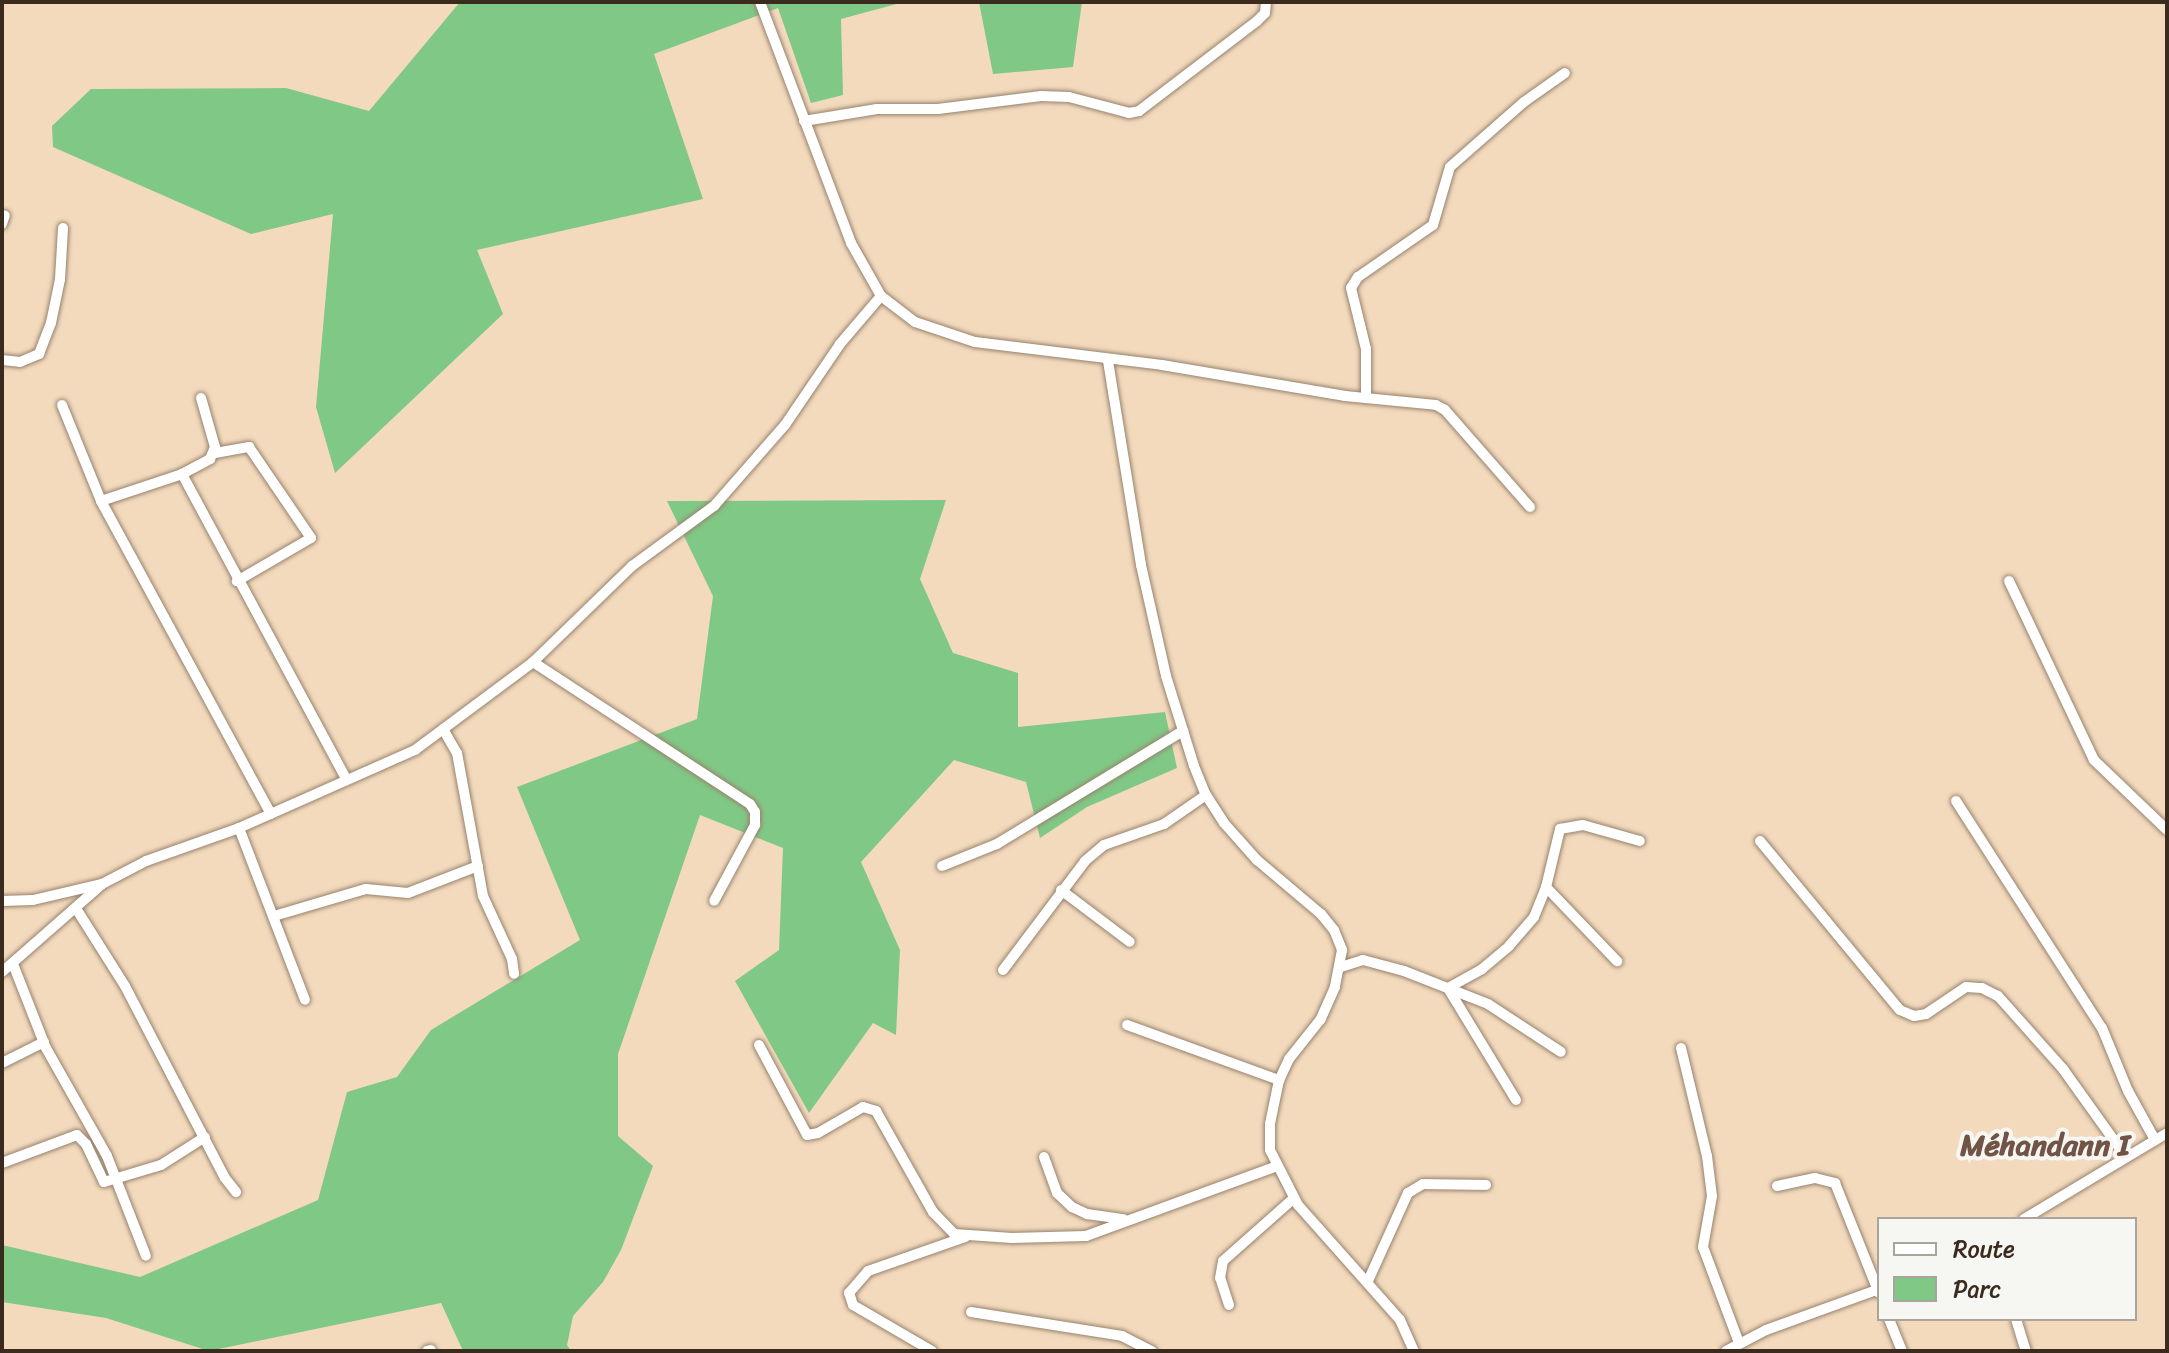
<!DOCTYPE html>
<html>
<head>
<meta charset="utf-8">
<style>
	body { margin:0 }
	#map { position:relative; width:2169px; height:1353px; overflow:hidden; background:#f3dabd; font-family:Sriracha,sans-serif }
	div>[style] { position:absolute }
	.green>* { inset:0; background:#80c885 }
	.roads { filter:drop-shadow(0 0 2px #97826e) drop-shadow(0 0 2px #97826e) }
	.minor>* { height:10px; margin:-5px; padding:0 5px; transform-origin:5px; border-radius:5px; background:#fff }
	span { translate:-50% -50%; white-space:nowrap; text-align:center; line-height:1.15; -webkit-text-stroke:8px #f6f6f2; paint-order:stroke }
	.quarter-label { font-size:30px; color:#715445; font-weight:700 }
	.frame { position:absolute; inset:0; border:4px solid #3b2a1e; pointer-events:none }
	.legend { position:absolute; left:1877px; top:1217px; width:260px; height:104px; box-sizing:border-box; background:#f6f6f2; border:2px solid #aba49d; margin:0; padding:10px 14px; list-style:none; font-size:24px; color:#3b2a1e }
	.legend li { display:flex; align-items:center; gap:16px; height:40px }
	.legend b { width:40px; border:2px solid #aba49d }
</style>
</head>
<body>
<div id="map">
	<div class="green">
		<i style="clip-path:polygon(460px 2px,904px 2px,841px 19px,843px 95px,811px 103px,778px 8px,654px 54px,703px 199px,477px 250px,503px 314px,335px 473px,316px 407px,333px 214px,251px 234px,53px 147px,52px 126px,91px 89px,286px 88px,369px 111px)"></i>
		<i style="clip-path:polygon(979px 2px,1082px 2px,1073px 67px,993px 74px)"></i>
		<i style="clip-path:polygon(946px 500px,920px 579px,953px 653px,1018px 673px,1018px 727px,1165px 712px,1177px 768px,1087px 807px,1040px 838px,1026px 782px,954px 760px,861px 862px,900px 950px,896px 1035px,873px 1023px,809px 1113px,735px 981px,779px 950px,783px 848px,700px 815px,618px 1054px,618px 1136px,653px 1166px,621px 1250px,603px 1282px,573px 1316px,567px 1345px,571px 1351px,463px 1351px,441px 1303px,209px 1351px,106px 1318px,2px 1302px,2px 1245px,140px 1277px,318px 1200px,347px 1092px,397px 1077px,431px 1030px,580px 940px,517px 787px,697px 719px,713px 596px,667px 501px)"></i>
	</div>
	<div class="roads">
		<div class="minor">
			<i style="left:760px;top:2px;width:258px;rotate:69.3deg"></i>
			<i style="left:851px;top:243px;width:61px;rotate:60.5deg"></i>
			<i style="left:881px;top:296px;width:43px;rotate:37.4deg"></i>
			<i style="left:915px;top:322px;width:63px;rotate:18.4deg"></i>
			<i style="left:975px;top:342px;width:188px;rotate:7deg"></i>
			<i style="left:1162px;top:365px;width:186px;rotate:9.6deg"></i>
			<i style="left:1345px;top:396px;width:91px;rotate:5.6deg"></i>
			<i style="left:1436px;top:405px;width:10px;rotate:29deg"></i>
			<i style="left:1445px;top:410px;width:129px;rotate:48.8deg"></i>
			<i style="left:804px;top:121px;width:74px;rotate:-9.3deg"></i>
			<i style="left:877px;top:109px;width:61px"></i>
			<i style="left:938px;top:109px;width:104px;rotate:-7.2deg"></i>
			<i style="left:1041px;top:96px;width:28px;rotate:2deg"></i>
			<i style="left:1069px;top:97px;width:62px;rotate:14.9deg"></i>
			<i style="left:1129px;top:113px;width:10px;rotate:-11deg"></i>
			<i style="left:1139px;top:111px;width:148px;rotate:-37.3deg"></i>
			<i style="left:1257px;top:21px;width:11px;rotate:-45deg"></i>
			<i style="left:1265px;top:13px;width:11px;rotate:-85deg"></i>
			<i style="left:2px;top:224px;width:9px;rotate:-72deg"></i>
			<i style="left:2px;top:360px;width:18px;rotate:6deg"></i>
			<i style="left:20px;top:362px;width:21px;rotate:-23deg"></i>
			<i style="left:39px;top:354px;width:33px;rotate:-69deg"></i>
			<i style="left:51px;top:323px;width:45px;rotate:-78.4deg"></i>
			<i style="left:60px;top:279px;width:51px;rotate:-86.6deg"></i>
			<i style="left:1108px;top:361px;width:207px;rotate:80.8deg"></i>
			<i style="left:1141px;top:565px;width:114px;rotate:77.3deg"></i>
			<i style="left:1166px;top:676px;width:94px;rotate:72.7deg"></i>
			<i style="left:1194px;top:766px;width:31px;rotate:68deg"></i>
			<i style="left:1206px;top:795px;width:33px;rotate:57deg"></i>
			<i style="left:1224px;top:823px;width:50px;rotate:48.3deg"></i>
			<i style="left:1257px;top:860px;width:84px;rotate:40.2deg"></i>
			<i style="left:1321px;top:914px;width:21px;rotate:51deg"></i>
			<i style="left:1334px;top:930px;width:22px;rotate:68deg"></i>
			<i style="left:1342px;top:950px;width:38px;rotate:101deg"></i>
			<i style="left:1335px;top:987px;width:36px;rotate:114deg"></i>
			<i style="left:1320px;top:1020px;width:50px;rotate:128.5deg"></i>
			<i style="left:1289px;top:1059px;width:23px;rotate:115deg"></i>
			<i style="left:1279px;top:1080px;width:45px;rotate:101.6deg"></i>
			<i style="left:1270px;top:1124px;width:26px;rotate:90deg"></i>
			<i style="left:1270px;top:1150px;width:62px;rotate:63deg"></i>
			<i style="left:1298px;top:1205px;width:154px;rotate:48.4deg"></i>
			<i style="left:1400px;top:1320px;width:34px;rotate:66deg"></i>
			<i style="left:1366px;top:398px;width:49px;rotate:-90deg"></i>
			<i style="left:1366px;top:349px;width:63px;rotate:-103.8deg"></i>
			<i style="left:1351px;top:288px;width:13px;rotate:-58deg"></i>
			<i style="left:1358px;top:277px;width:91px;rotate:-34.7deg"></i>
			<i style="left:1433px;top:225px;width:60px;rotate:-73.7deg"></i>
			<i style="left:1450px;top:167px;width:98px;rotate:-41.3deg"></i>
			<i style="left:1524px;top:102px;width:50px;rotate:-35.3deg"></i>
			<i style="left:62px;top:405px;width:104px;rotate:67.9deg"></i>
			<i style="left:101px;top:501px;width:356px;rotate:61.5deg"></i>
			<i style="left:215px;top:453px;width:35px;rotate:-10deg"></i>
			<i style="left:249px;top:447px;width:110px;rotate:55.7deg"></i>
			<i style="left:311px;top:538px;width:86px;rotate:149.8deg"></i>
			<i style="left:182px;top:474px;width:346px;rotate:61.7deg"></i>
			<i style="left:101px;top:501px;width:85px;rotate:-18.4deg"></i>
			<i style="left:182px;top:474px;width:32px;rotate:-28deg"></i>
			<i style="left:210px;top:459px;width:13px;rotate:-67deg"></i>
			<i style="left:215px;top:447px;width:51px;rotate:-105.9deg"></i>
			<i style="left:2009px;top:581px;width:198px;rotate:64.6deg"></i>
			<i style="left:2094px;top:760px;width:101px;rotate:43.8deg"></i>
			<i style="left:533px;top:662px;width:259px;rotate:33.2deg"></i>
			<i style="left:750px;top:804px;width:9px;rotate:58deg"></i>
			<i style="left:755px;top:812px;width:13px;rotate:90deg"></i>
			<i style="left:755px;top:825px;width:86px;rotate:118.3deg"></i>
			<i style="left:443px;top:729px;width:28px;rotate:60deg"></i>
			<i style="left:457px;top:753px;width:145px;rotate:79.7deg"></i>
			<i style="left:483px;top:896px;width:69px;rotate:65.3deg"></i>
			<i style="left:512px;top:959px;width:15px;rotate:82deg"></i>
			<i style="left:1956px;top:801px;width:270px;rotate:57.3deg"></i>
			<i style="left:2102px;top:1028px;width:68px;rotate:67.6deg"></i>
			<i style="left:2128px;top:1091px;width:56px;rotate:61.1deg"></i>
			<i style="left:239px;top:828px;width:184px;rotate:69deg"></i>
			<i style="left:1760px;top:841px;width:219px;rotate:50.4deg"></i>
			<i style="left:1900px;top:1010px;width:15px;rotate:23deg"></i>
			<i style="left:1914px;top:1016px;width:12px;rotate:-9deg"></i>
			<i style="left:1926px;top:1014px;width:48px;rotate:-34deg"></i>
			<i style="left:1966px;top:987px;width:16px;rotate:4deg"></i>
			<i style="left:1982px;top:988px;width:18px;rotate:27deg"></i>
			<i style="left:1998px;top:996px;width:98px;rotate:48.3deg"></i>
			<i style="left:2063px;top:1069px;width:108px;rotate:54.4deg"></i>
			<i style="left:942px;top:866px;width:59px;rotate:-21.8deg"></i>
			<i style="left:997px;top:844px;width:218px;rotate:-31.3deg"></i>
			<i style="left:1546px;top:887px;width:103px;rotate:46.2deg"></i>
			<i style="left:1061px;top:890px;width:86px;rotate:37deg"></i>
			<i style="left:2px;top:901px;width:31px;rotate:-2deg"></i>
			<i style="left:33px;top:900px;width:71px;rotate:-13.1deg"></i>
			<i style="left:102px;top:884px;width:50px;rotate:-27.6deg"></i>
			<i style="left:146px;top:861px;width:99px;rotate:-19.5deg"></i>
			<i style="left:239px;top:828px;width:193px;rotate:-23.9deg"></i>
			<i style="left:415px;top:750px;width:147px;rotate:-36.7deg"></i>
			<i style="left:533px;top:662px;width:138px;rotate:-44.1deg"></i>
			<i style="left:632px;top:566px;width:102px;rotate:-36.2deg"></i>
			<i style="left:714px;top:506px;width:108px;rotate:-48.8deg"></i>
			<i style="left:785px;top:425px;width:98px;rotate:-55.8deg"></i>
			<i style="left:840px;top:344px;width:63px;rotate:-49.5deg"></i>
			<i style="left:77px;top:910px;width:90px;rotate:57.7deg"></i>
			<i style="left:125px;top:986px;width:216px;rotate:62.5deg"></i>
			<i style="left:225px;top:1178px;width:18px;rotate:52deg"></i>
			<i style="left:274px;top:916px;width:96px;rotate:-16.4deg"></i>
			<i style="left:366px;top:889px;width:42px;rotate:5.4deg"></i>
			<i style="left:408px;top:893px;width:75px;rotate:-21.1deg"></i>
			<i style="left:13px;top:964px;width:90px;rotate:68.6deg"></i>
			<i style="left:46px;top:1048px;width:124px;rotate:60.5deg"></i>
			<i style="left:107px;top:1156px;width:107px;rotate:68.7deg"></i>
			<i style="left:1341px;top:967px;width:23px;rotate:-18deg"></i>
			<i style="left:1363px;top:960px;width:42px;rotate:15deg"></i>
			<i style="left:1404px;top:971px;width:90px;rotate:21.4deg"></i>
			<i style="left:1488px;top:1004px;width:87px;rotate:33.3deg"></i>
			<i style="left:1003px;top:970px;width:136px;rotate:-53deg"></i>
			<i style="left:1085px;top:861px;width:25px;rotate:-40deg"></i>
			<i style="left:1104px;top:845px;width:64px;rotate:-19.3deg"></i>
			<i style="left:1164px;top:824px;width:51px;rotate:-34.6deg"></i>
			<i style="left:2px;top:972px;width:133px;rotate:-41.3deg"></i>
			<i style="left:1127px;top:1025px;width:162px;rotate:19.9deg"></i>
			<i style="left:759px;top:1045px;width:102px;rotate:61.9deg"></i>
			<i style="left:807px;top:1135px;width:11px;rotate:-10deg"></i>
			<i style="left:818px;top:1133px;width:52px;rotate:-30deg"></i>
			<i style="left:863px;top:1107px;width:14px;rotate:17deg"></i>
			<i style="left:876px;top:1111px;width:116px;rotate:60.6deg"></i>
			<i style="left:933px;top:1212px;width:30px;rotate:46deg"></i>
			<i style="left:954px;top:1234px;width:58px;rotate:3.9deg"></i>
			<i style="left:1012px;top:1238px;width:74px;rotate:-1.5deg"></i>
			<i style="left:1086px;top:1236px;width:203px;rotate:-20.1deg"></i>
			<i style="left:1681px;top:1048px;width:111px;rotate:76.5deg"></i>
			<i style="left:1707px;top:1156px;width:40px;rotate:82.9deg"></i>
			<i style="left:1712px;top:1196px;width:52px;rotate:100deg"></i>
			<i style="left:1703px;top:1247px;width:103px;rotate:69.4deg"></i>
			<i style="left:2px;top:1063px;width:47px;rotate:-26.6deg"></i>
			<i style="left:1516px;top:1100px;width:131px;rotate:-121.3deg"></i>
			<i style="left:1448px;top:988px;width:39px;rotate:-29deg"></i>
			<i style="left:1482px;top:969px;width:35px;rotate:-40deg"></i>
			<i style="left:1509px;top:946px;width:38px;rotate:-49deg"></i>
			<i style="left:1534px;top:917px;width:32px;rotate:-68deg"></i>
			<i style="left:1546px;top:887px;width:60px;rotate:-76.4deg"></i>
			<i style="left:1560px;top:829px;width:23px;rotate:-10deg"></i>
			<i style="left:1583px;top:825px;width:59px;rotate:15.7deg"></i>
			<i style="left:1044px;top:1157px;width:38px;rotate:70deg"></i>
			<i style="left:1057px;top:1193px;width:21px;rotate:43deg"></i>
			<i style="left:1072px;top:1207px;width:17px;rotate:25deg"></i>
			<i style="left:1087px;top:1214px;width:37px;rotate:8deg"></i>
			<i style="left:2px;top:1163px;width:80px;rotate:-20.5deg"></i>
			<i style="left:77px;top:1135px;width:13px;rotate:45deg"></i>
			<i style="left:86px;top:1144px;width:42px;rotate:64.7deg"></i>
			<i style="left:104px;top:1182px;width:59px;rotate:-16.6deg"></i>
			<i style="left:161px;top:1165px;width:52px;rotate:-32.5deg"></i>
			<i style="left:1777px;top:1186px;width:39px;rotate:-12deg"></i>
			<i style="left:1815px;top:1178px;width:21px;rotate:14deg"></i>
			<i style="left:1835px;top:1183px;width:118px;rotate:68.2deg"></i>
			<i style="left:2024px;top:1219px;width:167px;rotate:-31deg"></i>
			<i style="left:1368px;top:1281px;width:97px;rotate:-65.6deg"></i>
			<i style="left:1408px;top:1193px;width:17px;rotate:-31deg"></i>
			<i style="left:1423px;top:1184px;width:63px;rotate:0.9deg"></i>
			<i style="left:1229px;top:1305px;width:28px;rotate:-108deg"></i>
			<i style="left:1220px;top:1278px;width:17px;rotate:-80deg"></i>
			<i style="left:1223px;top:1261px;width:95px;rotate:-41.6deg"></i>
			<i style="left:971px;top:1312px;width:153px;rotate:9deg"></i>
			<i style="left:1122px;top:1336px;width:34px;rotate:27deg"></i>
			<i style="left:1889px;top:1319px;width:35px;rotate:68deg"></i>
			<i style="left:2016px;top:1319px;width:34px;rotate:73deg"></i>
			<i style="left:427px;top:1351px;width:4px;rotate:-14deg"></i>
			<i style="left:932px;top:1351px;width:91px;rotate:-149.8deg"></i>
			<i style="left:853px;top:1305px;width:13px;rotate:-108deg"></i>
			<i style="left:849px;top:1293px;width:29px;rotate:-49deg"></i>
			<i style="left:868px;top:1271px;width:103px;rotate:-19.3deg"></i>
			<i style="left:1726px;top:1351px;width:45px;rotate:-27.7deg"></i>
			<i style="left:1766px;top:1330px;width:120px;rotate:-19.9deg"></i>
		</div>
	</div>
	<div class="quarter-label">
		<span style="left:2045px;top:1145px">Méhandann I</span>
	</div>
	<div class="frame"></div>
	<ul class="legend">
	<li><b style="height:10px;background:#fff"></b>Route</li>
	<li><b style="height:22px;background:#80c885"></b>Parc</li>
	</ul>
</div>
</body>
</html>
